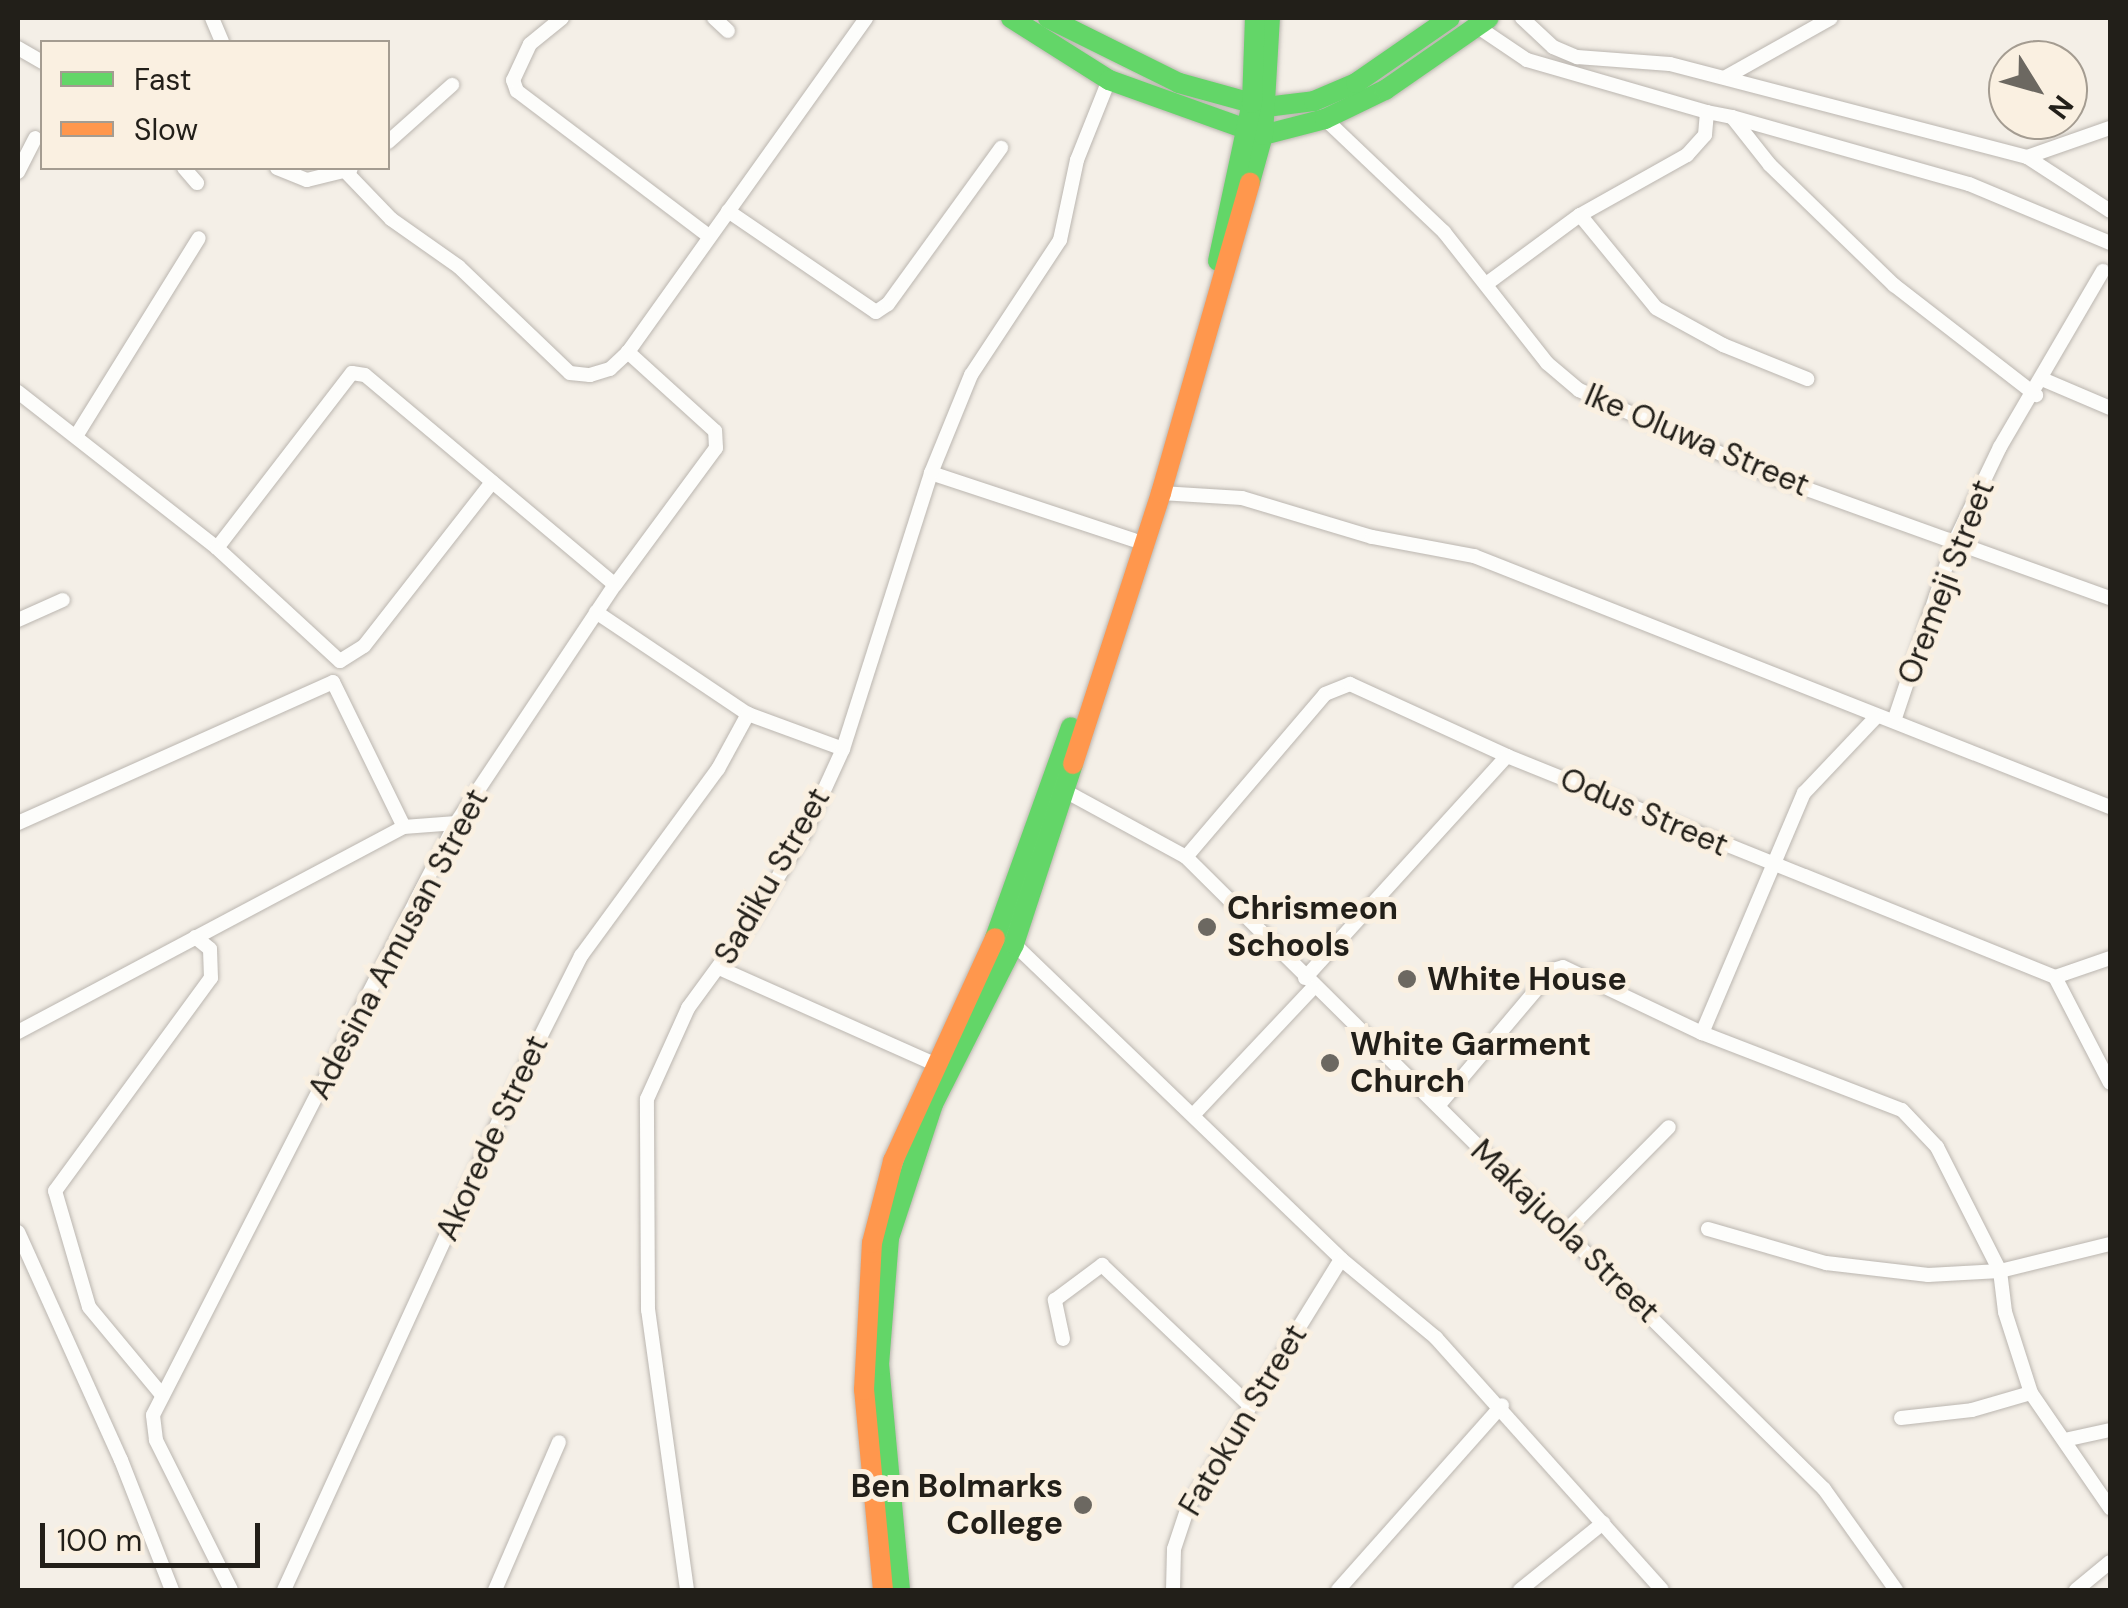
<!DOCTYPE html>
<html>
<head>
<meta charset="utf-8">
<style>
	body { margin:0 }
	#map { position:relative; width:2128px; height:1608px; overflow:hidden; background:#f4efe7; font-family:"DM Sans",sans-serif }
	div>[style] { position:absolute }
	.roads { filter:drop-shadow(0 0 2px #bbb6b0) drop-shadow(0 0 2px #bbb6b0) }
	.street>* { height:14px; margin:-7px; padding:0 7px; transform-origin:7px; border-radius:7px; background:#fdfdfb }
	.fast>* { height:20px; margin:-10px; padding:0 10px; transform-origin:10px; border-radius:10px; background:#63d668 }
	.slow>* { height:20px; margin:-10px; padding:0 10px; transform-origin:10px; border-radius:10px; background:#ff974d }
	.dots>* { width:28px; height:28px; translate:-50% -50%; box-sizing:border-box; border:5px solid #faf0e1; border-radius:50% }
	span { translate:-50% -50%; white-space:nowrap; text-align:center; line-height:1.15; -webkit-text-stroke:10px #faf0e1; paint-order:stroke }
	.street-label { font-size:32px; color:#221f19 }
	.poi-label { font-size:32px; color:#221f19; font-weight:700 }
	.left { translate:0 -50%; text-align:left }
	.right { translate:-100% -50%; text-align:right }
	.frame { position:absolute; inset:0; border:20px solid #221f19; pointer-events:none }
	.legend { position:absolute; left:40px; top:40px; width:350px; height:130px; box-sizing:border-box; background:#faf0e1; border:2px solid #a49c91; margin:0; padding:12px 18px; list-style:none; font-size:30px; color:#221f19 }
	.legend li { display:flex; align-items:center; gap:20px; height:50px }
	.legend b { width:50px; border:2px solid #a49c91 }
	.north { position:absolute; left:1988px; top:40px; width:100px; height:100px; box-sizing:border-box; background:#faf0e1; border:2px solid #a49c91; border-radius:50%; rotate:127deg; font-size:28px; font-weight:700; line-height:40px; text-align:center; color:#221f19 }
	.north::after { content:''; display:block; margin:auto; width:35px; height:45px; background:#6c6861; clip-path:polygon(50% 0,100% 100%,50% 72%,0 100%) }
	.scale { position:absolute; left:40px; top:1523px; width:220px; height:45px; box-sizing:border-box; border:5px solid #221f19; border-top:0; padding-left:12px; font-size:30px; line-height:35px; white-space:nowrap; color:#221f19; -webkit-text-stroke:8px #faf0e1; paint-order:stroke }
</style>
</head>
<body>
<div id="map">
	<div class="roads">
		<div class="street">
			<i style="left:212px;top:18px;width:26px;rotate:67deg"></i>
			<i style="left:562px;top:18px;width:41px;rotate:140.9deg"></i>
			<i style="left:530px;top:44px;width:40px;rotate:115deg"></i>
			<i style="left:513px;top:80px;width:12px;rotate:70deg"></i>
			<i style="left:517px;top:91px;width:241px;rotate:37.1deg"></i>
			<i style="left:714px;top:18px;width:19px;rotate:43deg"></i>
			<i style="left:1522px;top:18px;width:42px;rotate:43.1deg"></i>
			<i style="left:1553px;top:47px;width:26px;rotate:23deg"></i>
			<i style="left:1577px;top:57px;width:93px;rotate:4.3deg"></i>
			<i style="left:1670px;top:64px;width:369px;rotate:14.6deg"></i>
			<i style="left:2027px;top:157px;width:88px;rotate:-19.3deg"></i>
			<i style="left:1478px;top:27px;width:59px;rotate:34deg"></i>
			<i style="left:1527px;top:60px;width:187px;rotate:16.1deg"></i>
			<i style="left:18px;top:48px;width:28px;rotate:30deg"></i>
			<i style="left:1726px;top:77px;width:120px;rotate:-29.3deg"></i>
			<i style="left:1732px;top:117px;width:246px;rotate:15.8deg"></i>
			<i style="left:1969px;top:184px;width:153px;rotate:22.7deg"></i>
			<i style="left:1325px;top:119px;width:164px;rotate:43.5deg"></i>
			<i style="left:1444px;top:232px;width:167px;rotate:51.8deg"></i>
			<i style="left:1547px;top:363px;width:42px;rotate:40.2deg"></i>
			<i style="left:1579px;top:390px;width:207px;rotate:24.2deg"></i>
			<i style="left:1768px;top:475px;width:363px;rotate:19.8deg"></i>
			<i style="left:388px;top:142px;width:86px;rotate:-41.7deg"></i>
			<i style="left:2027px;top:157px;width:99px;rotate:33deg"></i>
			<i style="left:184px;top:168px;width:20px;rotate:49deg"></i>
			<i style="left:277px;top:168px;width:32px;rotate:22deg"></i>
			<i style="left:307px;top:180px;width:45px;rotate:-14deg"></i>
			<i style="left:18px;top:172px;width:38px;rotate:-63deg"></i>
			<i style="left:346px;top:172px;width:65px;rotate:46.2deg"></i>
			<i style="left:391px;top:219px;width:83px;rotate:35.2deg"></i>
			<i style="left:459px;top:267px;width:153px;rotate:43.7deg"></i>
			<i style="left:570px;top:373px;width:20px;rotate:6deg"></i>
			<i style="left:590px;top:375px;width:21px;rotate:-17deg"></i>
			<i style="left:610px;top:369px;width:25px;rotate:-43deg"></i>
			<i style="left:628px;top:352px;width:410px;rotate:-54.5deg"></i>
			<i style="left:728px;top:211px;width:179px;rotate:34.3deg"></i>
			<i style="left:876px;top:312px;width:14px;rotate:-34deg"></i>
			<i style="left:888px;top:304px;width:193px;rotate:-54.1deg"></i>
			<i style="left:1580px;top:215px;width:120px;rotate:50.7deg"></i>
			<i style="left:1656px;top:308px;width:77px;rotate:28.9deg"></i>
			<i style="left:1723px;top:345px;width:91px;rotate:22deg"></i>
			<i style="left:1489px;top:282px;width:113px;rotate:-36.4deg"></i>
			<i style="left:1580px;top:215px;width:123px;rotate:-29.3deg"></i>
			<i style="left:1687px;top:155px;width:27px;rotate:-48deg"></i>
			<i style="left:1705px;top:135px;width:23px;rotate:-85deg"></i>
			<i style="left:1707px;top:112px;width:25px;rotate:11deg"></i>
			<i style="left:1732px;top:117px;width:61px;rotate:51.6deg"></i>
			<i style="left:1770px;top:165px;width:173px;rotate:44.1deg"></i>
			<i style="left:1894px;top:285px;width:180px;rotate:37.8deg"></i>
			<i style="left:2042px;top:379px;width:74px;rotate:23.1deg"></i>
			<i style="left:18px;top:392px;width:253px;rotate:38.1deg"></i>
			<i style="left:217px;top:548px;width:167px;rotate:42.6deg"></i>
			<i style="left:340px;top:661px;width:28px;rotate:-32deg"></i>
			<i style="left:364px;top:646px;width:208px;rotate:-52deg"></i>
			<i style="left:78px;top:433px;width:229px;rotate:-58.2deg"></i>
			<i style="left:931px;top:473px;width:213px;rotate:18.3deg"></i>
			<i style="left:1161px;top:493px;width:81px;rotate:3.5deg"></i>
			<i style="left:1242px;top:498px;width:136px;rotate:16.7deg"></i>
			<i style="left:1372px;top:537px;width:104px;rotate:10.6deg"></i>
			<i style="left:1474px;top:556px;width:684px;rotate:21.54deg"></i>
			<i style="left:217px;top:548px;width:221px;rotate:-52.4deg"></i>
			<i style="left:352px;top:373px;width:13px;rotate:9deg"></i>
			<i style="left:365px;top:375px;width:326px;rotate:40deg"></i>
			<i style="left:596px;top:612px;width:183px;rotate:33.9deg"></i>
			<i style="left:748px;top:714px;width:101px;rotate:20.2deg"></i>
			<i style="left:18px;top:620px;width:49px;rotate:-24deg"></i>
			<i style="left:1894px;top:721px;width:188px;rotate:-71.4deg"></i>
			<i style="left:1954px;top:543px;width:106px;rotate:-64.4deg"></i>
			<i style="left:2000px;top:447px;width:204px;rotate:-59.7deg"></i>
			<i style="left:1065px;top:791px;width:138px;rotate:28.6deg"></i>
			<i style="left:1186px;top:857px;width:898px;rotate:44.73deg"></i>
			<i style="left:1824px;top:1489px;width:124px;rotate:54.5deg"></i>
			<i style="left:18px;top:823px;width:345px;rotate:-24.1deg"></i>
			<i style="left:333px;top:682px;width:161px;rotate:63.9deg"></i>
			<i style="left:1186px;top:857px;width:214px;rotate:-49.5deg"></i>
			<i style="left:1325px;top:694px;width:27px;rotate:-22deg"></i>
			<i style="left:1350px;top:684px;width:173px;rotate:24.6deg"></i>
			<i style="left:1507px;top:756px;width:591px;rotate:21.96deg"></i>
			<i style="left:2055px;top:977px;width:119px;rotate:62.6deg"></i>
			<i style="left:1014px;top:944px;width:454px;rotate:43.9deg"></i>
			<i style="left:1341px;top:1259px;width:124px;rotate:39.7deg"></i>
			<i style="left:1436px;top:1338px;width:338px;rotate:48.1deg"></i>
			<i style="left:719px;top:968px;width:236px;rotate:24deg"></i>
			<i style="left:2055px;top:977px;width:58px;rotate:-19.1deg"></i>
			<i style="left:1305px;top:978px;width:300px;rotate:-47.7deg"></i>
			<i style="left:18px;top:1032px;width:437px;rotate:-28deg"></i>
			<i style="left:404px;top:827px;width:52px;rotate:-4.4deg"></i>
			<i style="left:1702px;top:1033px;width:261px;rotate:-67deg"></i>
			<i style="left:1804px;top:793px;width:105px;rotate:-46.5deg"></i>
			<i style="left:1438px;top:1106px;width:178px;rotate:-49.8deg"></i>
			<i style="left:1553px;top:970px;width:10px;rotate:-17deg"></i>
			<i style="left:1563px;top:967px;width:154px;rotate:25.4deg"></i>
			<i style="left:1702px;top:1033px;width:214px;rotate:21.1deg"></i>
			<i style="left:1902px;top:1110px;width:51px;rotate:46.6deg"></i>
			<i style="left:1937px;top:1147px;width:139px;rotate:63.1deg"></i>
			<i style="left:2000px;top:1271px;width:41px;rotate:83deg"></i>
			<i style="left:2005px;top:1312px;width:85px;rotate:72.2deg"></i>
			<i style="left:2031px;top:1393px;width:140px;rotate:55.5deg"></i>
			<i style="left:1195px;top:1113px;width:172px;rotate:-46.7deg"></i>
			<i style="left:1708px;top:1229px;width:123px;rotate:16.1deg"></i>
			<i style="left:1826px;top:1263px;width:103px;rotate:6.7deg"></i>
			<i style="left:1928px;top:1275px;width:72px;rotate:-3.2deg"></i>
			<i style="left:2000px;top:1271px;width:113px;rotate:-13.8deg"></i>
			<i style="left:1566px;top:1231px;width:146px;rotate:-45.3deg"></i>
			<i style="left:18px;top:1232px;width:250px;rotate:65.7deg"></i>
			<i style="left:121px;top:1460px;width:140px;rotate:68.6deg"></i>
			<i style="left:1063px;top:1339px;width:40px;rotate:-102deg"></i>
			<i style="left:1055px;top:1300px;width:59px;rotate:-36.7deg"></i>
			<i style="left:1102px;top:1265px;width:203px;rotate:43.6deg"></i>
			<i style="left:162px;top:1395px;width:114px;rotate:-129.7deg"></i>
			<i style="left:89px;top:1307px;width:121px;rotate:-106.3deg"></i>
			<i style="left:55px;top:1191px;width:264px;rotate:-53.8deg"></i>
			<i style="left:211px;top:978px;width:29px;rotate:-92deg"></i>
			<i style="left:210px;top:949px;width:19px;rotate:-141deg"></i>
			<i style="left:1901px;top:1418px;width:71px;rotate:-6.4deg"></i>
			<i style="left:1972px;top:1410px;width:61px;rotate:-16.1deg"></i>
			<i style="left:2069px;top:1439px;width:42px;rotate:-12.4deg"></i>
			<i style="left:231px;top:1590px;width:168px;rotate:-116.6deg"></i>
			<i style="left:156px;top:1440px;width:25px;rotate:-97deg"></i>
			<i style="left:153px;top:1415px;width:665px;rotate:-62.9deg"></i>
			<i style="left:456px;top:823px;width:286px;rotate:-56.3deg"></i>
			<i style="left:615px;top:585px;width:170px;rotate:-53.6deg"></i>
			<i style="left:716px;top:448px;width:17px;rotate:-93deg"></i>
			<i style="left:715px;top:431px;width:118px;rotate:-137.8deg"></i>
			<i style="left:284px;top:1590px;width:536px;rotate:-65.4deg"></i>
			<i style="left:507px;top:1103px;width:165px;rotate:-63.3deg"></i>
			<i style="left:581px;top:956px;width:232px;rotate:-53.8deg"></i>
			<i style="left:718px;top:769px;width:63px;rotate:-61.4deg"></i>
			<i style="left:495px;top:1590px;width:161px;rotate:-66.6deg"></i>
			<i style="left:687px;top:1590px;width:283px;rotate:-97.9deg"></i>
			<i style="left:648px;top:1310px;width:211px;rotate:-90.3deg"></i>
			<i style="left:647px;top:1099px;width:100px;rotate:-65.7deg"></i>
			<i style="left:688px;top:1008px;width:107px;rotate:-53.8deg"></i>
			<i style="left:751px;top:922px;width:105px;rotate:-59deg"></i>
			<i style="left:805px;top:832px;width:91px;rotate:-65.4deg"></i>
			<i style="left:843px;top:749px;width:290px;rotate:-72.3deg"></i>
			<i style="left:931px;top:473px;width:106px;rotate:-67.8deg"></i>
			<i style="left:971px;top:375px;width:162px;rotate:-56.6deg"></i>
			<i style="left:1060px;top:240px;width:82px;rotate:-78deg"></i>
			<i style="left:1077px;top:160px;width:86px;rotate:-68.2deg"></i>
			<i style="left:1173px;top:1590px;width:41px;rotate:-88.6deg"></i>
			<i style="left:1174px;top:1549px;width:44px;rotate:-71.6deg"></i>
			<i style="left:1188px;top:1507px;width:291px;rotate:-58.3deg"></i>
			<i style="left:1338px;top:1590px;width:247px;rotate:-48.4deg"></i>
			<i style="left:1520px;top:1590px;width:107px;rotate:-38.9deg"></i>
			<i style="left:2076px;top:1590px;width:44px;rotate:-39.5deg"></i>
		</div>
		<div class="fast">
			<i style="left:1011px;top:18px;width:116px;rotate:32.3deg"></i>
			<i style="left:1109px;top:80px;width:164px;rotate:19.7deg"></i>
			<i style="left:1263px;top:135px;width:64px;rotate:-14.5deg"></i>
			<i style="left:1325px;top:119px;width:67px;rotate:-25.8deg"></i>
			<i style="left:1385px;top:90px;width:126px;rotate:-34.7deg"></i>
			<i style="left:1048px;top:18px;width:146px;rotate:26.4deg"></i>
			<i style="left:1179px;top:83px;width:90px;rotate:15.4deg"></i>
			<i style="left:1266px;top:107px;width:48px;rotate:-7.1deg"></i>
			<i style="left:1314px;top:101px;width:46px;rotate:-23.2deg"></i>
			<i style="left:1356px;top:83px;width:114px;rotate:-34.7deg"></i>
			<i style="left:1250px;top:182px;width:49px;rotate:-74.5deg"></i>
			<i style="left:1263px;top:135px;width:117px;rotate:-86.6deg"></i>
			<i style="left:1218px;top:261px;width:162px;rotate:-77.9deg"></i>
			<i style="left:1252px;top:103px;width:85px;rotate:-88deg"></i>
			<i style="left:995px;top:938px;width:224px;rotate:-70.2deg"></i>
			<i style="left:900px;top:1590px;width:226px;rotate:-95.3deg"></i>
			<i style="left:879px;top:1365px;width:127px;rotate:-85.5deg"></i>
			<i style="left:889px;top:1238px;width:141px;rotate:-71.8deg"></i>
			<i style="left:933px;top:1104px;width:179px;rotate:-63.1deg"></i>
			<i style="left:1014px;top:944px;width:189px;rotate:-71.9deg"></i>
		</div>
		<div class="slow">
			<i style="left:1073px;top:764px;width:285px;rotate:-72deg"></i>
			<i style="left:1161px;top:493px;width:323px;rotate:-74deg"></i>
			<i style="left:883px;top:1590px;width:201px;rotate:-95.4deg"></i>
			<i style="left:864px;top:1390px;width:147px;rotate:-86.9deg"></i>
			<i style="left:872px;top:1243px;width:85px;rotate:-75.6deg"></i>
			<i style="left:893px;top:1161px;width:245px;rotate:-65.4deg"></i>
		</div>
	</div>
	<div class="dots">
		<i style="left:1207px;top:927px;background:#6c6861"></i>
		<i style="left:1407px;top:979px;background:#6c6861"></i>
		<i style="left:1330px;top:1063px;background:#6c6861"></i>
		<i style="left:1083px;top:1505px;background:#6c6861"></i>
	</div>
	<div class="street-label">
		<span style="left:1697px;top:440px;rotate:23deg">Ike Oluwa Street</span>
		<span style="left:1946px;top:582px;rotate:-69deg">Oremeji Street</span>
		<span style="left:1644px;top:812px;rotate:23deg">Odus Street</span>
		<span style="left:772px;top:876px;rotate:-60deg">Sadiku Street</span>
		<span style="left:398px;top:944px;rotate:-62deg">Adesina Amusan Street</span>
		<span style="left:492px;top:1138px;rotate:-65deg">Akorede Street</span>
		<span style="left:1565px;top:1231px;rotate:44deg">Makajuola Street</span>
		<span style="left:1243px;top:1420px;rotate:-59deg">Fatokun Street</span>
	</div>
	<div class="poi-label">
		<span class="left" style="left:1227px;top:927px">Chrismeon<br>Schools</span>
		<span class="left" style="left:1427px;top:979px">White House</span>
		<span class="left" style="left:1350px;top:1063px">White Garment<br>Church</span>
		<span class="right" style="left:1063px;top:1505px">Ben Bolmarks<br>College</span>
	</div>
	<div class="frame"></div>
	<ul class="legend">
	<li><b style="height:12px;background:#63d668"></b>Fast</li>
	<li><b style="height:12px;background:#ff974d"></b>Slow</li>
	</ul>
	<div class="north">N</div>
	<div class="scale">100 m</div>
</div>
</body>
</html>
